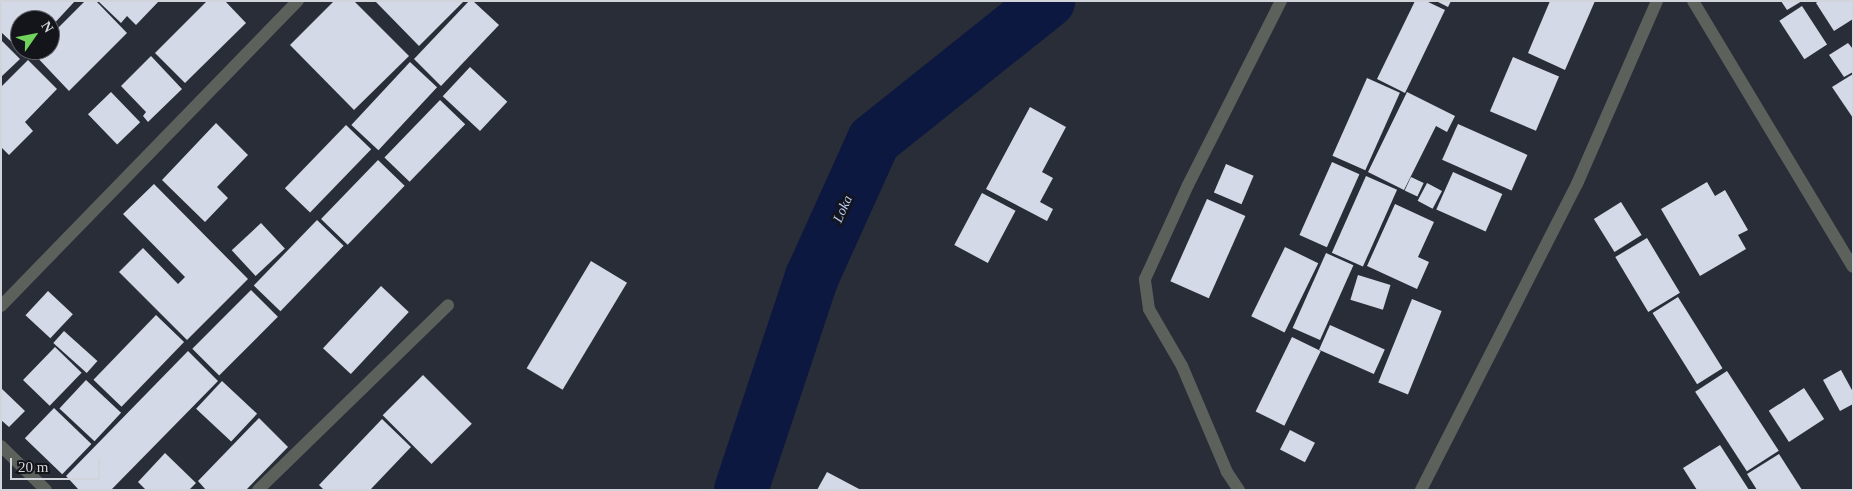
<!DOCTYPE html>
<html>
<head>
<meta charset="utf-8">
<style>
	body { margin:0 }
	#map { position:relative; width:1854px; height:491px; overflow:hidden; background:#292d37; font-family:Georgia,serif }
	div>[style] { position:absolute }
	.river>* { height:54px; margin:-27px; padding:0 27px; transform-origin:27px; border-radius:27px; background:#0c183f }
	.building>* { inset:0; background:#d3d9e6; transform-origin:0 0 }
	.minor>* { height:12px; margin:-6px; padding:0 6px; transform-origin:6px; border-radius:6px; background:#5d615c }
	span { translate:-50% -50%; white-space:nowrap; text-align:center; line-height:1.15; -webkit-text-stroke:5px #13151a; paint-order:stroke }
	.water-label { font-size:14px; color:#b5c7f2; font-style:italic }
	.frame { position:absolute; inset:0; border:2px solid #d2d4db; pointer-events:none }
	.north { position:absolute; left:10px; top:10px; width:50px; height:50px; box-sizing:border-box; background:#13151a; border:1px solid #5f6167; border-radius:50%; rotate:57deg; font-size:14px; font-weight:700; line-height:20px; text-align:center; color:#d2d4db }
	.north::after { content:''; display:block; margin:auto; width:18px; height:22px; background:#71d35e; clip-path:polygon(50% 0,100% 100%,50% 72%,0 100%) }
	.scale { position:absolute; left:10px; top:458px; width:90px; height:22px; box-sizing:border-box; border:2px solid #d2d4db; border-top:0; padding-left:6px; font-size:15px; line-height:18px; white-space:nowrap; color:#d2d4db; -webkit-text-stroke:4px #13151a; paint-order:stroke }
</style>
</head>
<body>
<div id="map">
	<div class="river">
		<i style="left:741px;top:490px;width:225px;rotate:-71.6deg"></i>
		<i style="left:812px;top:277px;width:150px;rotate:-65.7deg"></i>
		<i style="left:874px;top:140px;width:223px;rotate:-38.6deg"></i>
	</div>
	<div class="building">
		<i style="clip-path:polygon(1px 1px,75px 1px,50px 28px,50px 20px,20px 20px,20px 50px,1px 32px)"></i>
		<i style="clip-path:polygon(85px 1px,96px 1px,127px 33px,69px 91px,33px 53px,36px 50px,50px 50px,50px 36px)"></i>
		<i style="clip-path:polygon(98px 1px,159px 1px,136px 25px,127px 16px,121px 23px)"></i>
		<i style="clip-path:polygon(207px 1px,225px 1px,246px 23px,185px 83px,155px 53px)"></i>
		<i style="clip-path:polygon(334px 1px,354px 1px,409px 56px,354px 110px,290px 45px)"></i>
		<i style="clip-path:polygon(375px 1px,464px 1px,419px 46px)"></i>
		<i style="clip-path:polygon(469px 1px,473px 1px,499px 25px,441px 86px,414px 59px)"></i>
		<i style="clip-path:polygon(1415px 1px,1426px 1px,1445px 10px,1405px 93px,1377px 79px)"></i>
		<i style="clip-path:polygon(1436px 1px,1451px 1px,1448px 7px)"></i>
		<i style="clip-path:polygon(1550px 1px,1595px 1px,1565px 70px,1528px 53px)"></i>
		<i style="clip-path:polygon(1781px 1px,1802px 1px,1787px 10px)"></i>
		<i style="clip-path:polygon(1818px 1px,1853px 1px,1853px 19px,1834px 31px,1816px 3px)"></i>
		<i style="left:1802px;top:6px;width:46px;height:27px;rotate:57deg"></i>
		<i style="clip-path:polygon(1px 40px,20px 59px,1px 77px)"></i>
		<i style="clip-path:polygon(1848px 43px,1853px 49px,1853px 72px,1844px 77px,1829px 55px)"></i>
		<i style="clip-path:polygon(151px 56px,182px 89px,148px 122px,143px 116px,146px 112px,121px 86px)"></i>
		<i style="left:1513px;top:57px;width:50px;height:59px;rotate:23deg"></i>
		<i style="clip-path:polygon(28px 60px,57px 89px,25px 122px,33px 131px,9px 155px,1px 147px,1px 87px)"></i>
		<i style="left:410px;top:62px;width:37px;height:86px;rotate:43deg"></i>
		<i style="left:470px;top:67px;width:51px;height:40px;rotate:43deg"></i>
		<i style="clip-path:polygon(1853px 74px,1853px 118px,1832px 87px)"></i>
		<i style="left:1367px;top:78px;width:36px;height:85px;rotate:24deg"></i>
		<i style="left:111px;top:92px;width:42px;height:32px;rotate:46deg"></i>
		<i style="clip-path:polygon(1407px 92px,1455px 116px,1447px 132px,1436px 126px,1404px 190px,1368px 172px)"></i>
		<i style="left:440px;top:100px;width:35px;height:80px;rotate:44deg"></i>
		<i style="clip-path:polygon(1030px 107px,1066px 127px,1042px 172px,1053px 178px,1040px 202px,1053px 209px,1047px 221px,986px 189px)"></i>
		<i style="clip-path:polygon(216px 123px,248px 155px,217px 187px,228px 198px,205px 222px,162px 180px)"></i>
		<i style="left:1458px;top:124px;width:76px;height:39px;rotate:24deg"></i>
		<i style="left:346px;top:125px;width:35px;height:88px;rotate:44deg"></i>
		<i style="left:378px;top:160px;width:37px;height:82px;rotate:44deg"></i>
		<i style="left:1332px;top:162px;width:30px;height:80px;rotate:24deg"></i>
		<i style="left:1226px;top:164px;width:30px;height:31px;rotate:23deg"></i>
		<i style="left:1453px;top:172px;width:54px;height:41px;rotate:24deg"></i>
		<i style="left:1366px;top:176px;width:34px;height:84px;rotate:24deg"></i>
		<i style="left:1411px;top:177px;width:14px;height:15px;rotate:25deg"></i>
		<i style="clip-path:polygon(1707px 182px,1715px 196px,1725px 190px,1748px 230px,1738px 235px,1746px 249px,1700px 276px,1661px 209px)"></i>
		<i style="left:1427px;top:183px;width:17px;height:20px;rotate:28deg"></i>
		<i style="clip-path:polygon(154px 184px,248px 279px,187px 340px,119px 272px,143px 248px,178px 284px,185px 277px,123px 214px)"></i>
		<i style="left:982px;top:193px;width:38px;height:59px;rotate:28deg"></i>
		<i style="left:1207px;top:199px;width:42px;height:90px;rotate:24deg"></i>
		<i style="left:1621px;top:202px;width:39px;height:32px;rotate:58deg"></i>
		<i style="clip-path:polygon(1395px 204px,1434px 222px,1418px 257px,1429px 262px,1417px 289px,1367px 266px)"></i>
		<i style="left:317px;top:220px;width:37px;height:91px;rotate:44deg"></i>
		<i style="left:261px;top:223px;width:35px;height:40px;rotate:47deg"></i>
		<i style="left:1647px;top:238px;width:64px;height:37px;rotate:59deg"></i>
		<i style="left:1285px;top:247px;width:37px;height:77px;rotate:26deg"></i>
		<i style="left:1326px;top:253px;width:30px;height:82px;rotate:24deg"></i>
		<i style="left:591px;top:261px;width:42px;height:125px;rotate:31deg"></i>
		<i style="left:1358px;top:275px;width:34px;height:26px;rotate:17deg"></i>
		<i style="left:381px;top:286px;width:38px;height:85px;rotate:43deg"></i>
		<i style="left:251px;top:290px;width:38px;height:83px;rotate:45deg"></i>
		<i style="left:48px;top:291px;width:34px;height:33px;rotate:43deg"></i>
		<i style="left:1678px;top:297px;width:84px;height:30px;rotate:58deg"></i>
		<i style="left:1412px;top:299px;width:32px;height:90px;rotate:22deg"></i>
		<i style="left:156px;top:315px;width:39px;height:90px;rotate:44deg"></i>
		<i style="left:1330px;top:325px;width:60px;height:27px;rotate:24deg"></i>
		<i style="left:64px;top:331px;width:45px;height:16px;rotate:42deg"></i>
		<i style="left:1292px;top:337px;width:32px;height:83px;rotate:26deg"></i>
		<i style="left:55px;top:347px;width:37px;height:46px;rotate:44deg"></i>
		<i style="clip-path:polygon(188px 351px,218px 381px,111px 490px,79px 490px,66px 476px)"></i>
		<i style="clip-path:polygon(1841px 370px,1853px 392px,1853px 404px,1840px 411px,1823px 380px)"></i>
		<i style="left:1727px;top:371px;width:95px;height:38px;rotate:57deg"></i>
		<i style="left:423px;top:375px;width:69px;height:57px;rotate:45deg"></i>
		<i style="left:86px;top:380px;width:48px;height:39px;rotate:43deg"></i>
		<i style="left:222px;top:381px;width:48px;height:38px;rotate:43deg"></i>
		<i style="clip-path:polygon(1px 388px,25px 411px,9px 427px,1px 420px)"></i>
		<i style="left:1804px;top:388px;width:37px;height:42px;rotate:57deg"></i>
		<i style="left:54px;top:408px;width:52px;height:42px;rotate:44deg"></i>
		<i style="clip-path:polygon(259px 418px,288px 447px,246px 490px,206px 490px,198px 481px)"></i>
		<i style="clip-path:polygon(382px 419px,411px 447px,370px 490px,324px 490px,319px 485px)"></i>
		<i style="left:1290px;top:430px;width:28px;height:22px;rotate:27deg"></i>
		<i style="clip-path:polygon(1720px 445px,1749px 490px,1697px 490px,1683px 468px)"></i>
		<i style="clip-path:polygon(165px 453px,196px 483px,189px 490px,146px 490px,138px 482px)"></i>
		<i style="clip-path:polygon(1779px 454px,1802px 490px,1757px 490px,1747px 474px)"></i>
		<i style="clip-path:polygon(827px 472px,861px 490px,817px 490px)"></i>
	</div>
	<div class="minor">
		<i style="left:1693px;top:1px;width:310px;rotate:59deg"></i>
		<i style="left:1px;top:306px;width:426px;rotate:-45.8deg"></i>
		<i style="left:1px;top:446px;width:63px;rotate:44.4deg"></i>
		<i style="left:258px;top:490px;width:265px;rotate:-44.2deg"></i>
		<i style="left:1239px;top:490px;width:22px;rotate:-124deg"></i>
		<i style="left:1227px;top:472px;width:115px;rotate:-113deg"></i>
		<i style="left:1182px;top:366px;width:66px;rotate:-120.1deg"></i>
		<i style="left:1149px;top:309px;width:30px;rotate:-98deg"></i>
		<i style="left:1145px;top:279px;width:103px;rotate:-65.4deg"></i>
		<i style="left:1188px;top:185px;width:206px;rotate:-63.2deg"></i>
		<i style="left:1421px;top:490px;width:343px;rotate:-63deg"></i>
		<i style="left:1577px;top:184px;width:200px;rotate:-66.4deg"></i>
	</div>
	<div class="water-label">
		<span style="left:843px;top:209px;rotate:-66deg">Loka</span>
	</div>
	<div class="frame"></div>
	<div class="north">N</div>
	<div class="scale">20 m</div>
</div>
</body>
</html>
